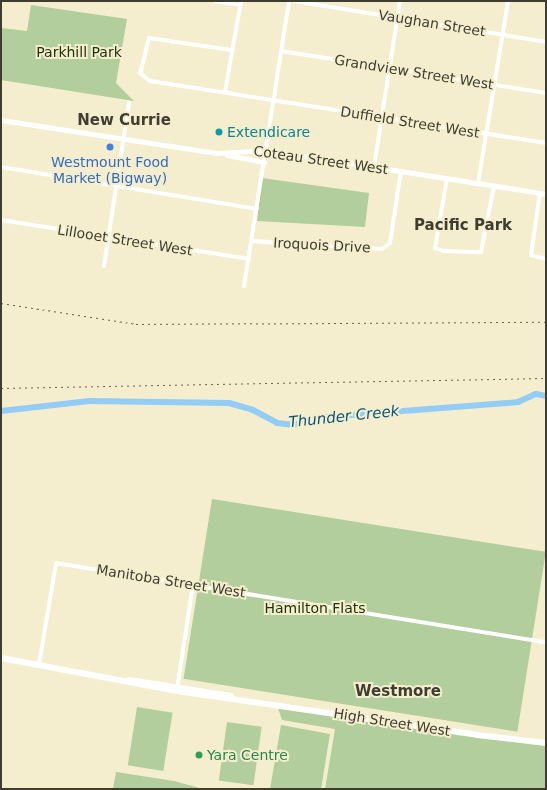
<!DOCTYPE html>
<html>
<head>
<meta charset="utf-8">
<style>
	body { margin:0 }
	#map { position:relative; width:547px; height:790px; overflow:hidden; background:#f4eece; font-family:"DejaVu Sans",sans-serif }
	div>[style] { position:absolute }
	.green>* { inset:0; background:#b2ce9c; transform-origin:0 0 }
	.river>* { height:6px; margin:-3px; padding:0 3px; transform-origin:3px; border-radius:3px; background:#93ccf5 }
	.minor>* { height:4px; margin:-2px; padding:0 2px; transform-origin:2px; border-radius:2px; background:#fff }
	.tertiary>* { height:5px; margin:-2.5px; padding:0 2.5px; transform-origin:2.5px; border-radius:2.5px; background:#fff }
	.secondary>* { height:6px; margin:-3px; padding:0 3px; transform-origin:3px; border-radius:3px; background:#fff }
	.rail>* { height:1px; margin-top:-0.5px; transform-origin:0; background:repeating-linear-gradient(90deg,#656251 0 2px,transparent 0 6px) }
	.dots>* { width:11px; height:11px; translate:-50% -50%; box-sizing:border-box; border:2px solid #f4eece; border-radius:50% }
	span { translate:-50% -50%; white-space:nowrap; text-align:center; line-height:1.15; -webkit-text-stroke:4px #f4eece; paint-order:stroke }
	.street-label { font-size:14px; color:#3f3d30 }
	.park-label { font-size:14px; color:#20330b }
	.culture-label { font-size:14px; color:#0d838f }
	.left { translate:0 -50%; text-align:left }
	.shop-label { font-size:14px; color:#366cbe }
	.leisure-label { font-size:14px; color:#27864d }
	.neighbourhood-label { font-size:15px; color:#3f3d30; font-weight:700 }
	.water-label { font-size:15px; color:#0c5177; font-style:italic }
	.frame { position:absolute; inset:0; border:2px solid #3f3d30; pointer-events:none }
</style>
</head>
<body>
<div id="map">
	<div class="green">
		<i style="clip-path:polygon(31px 5px,127px 19px,116px 83px,134px 101px,1px 80px,1px 28px,27px 31px)"></i>
		<i style="clip-path:polygon(262px 178px,369px 193px,365px 227px,257px 221px)"></i>
		<i style="left:212px;top:499px;width:338px;height:182px;rotate:9deg"></i>
		<i style="left:137px;top:707px;width:36px;height:59px;rotate:9deg"></i>
		<i style="clip-path:polygon(278px 708px,546px 743px,546px 789px,325px 789px,335px 729px,282px 720px)"></i>
		<i style="left:227px;top:722px;width:35px;height:59px;rotate:8deg"></i>
		<i style="clip-path:polygon(281px 725px,330px 734px,321px 789px,270px 789px)"></i>
		<i style="clip-path:polygon(116px 772px,174px 781px,203px 789px,113px 789px)"></i>
	</div>
	<div class="river">
		<i style="left:1px;top:411px;width:89px;rotate:-6.5deg"></i>
		<i style="left:89px;top:401px;width:140px;rotate:0.8deg"></i>
		<i style="left:229px;top:403px;width:25px;rotate:16deg"></i>
		<i style="left:253px;top:410px;width:27px;rotate:28deg"></i>
		<i style="left:277px;top:423px;width:17px;rotate:7deg"></i>
		<i style="left:294px;top:425px;width:19px;rotate:-21deg"></i>
		<i style="left:312px;top:418px;width:207px;rotate:-4.4deg"></i>
		<i style="left:518px;top:402px;width:20px;rotate:-24deg"></i>
		<i style="left:536px;top:394px;width:10px;rotate:11deg"></i>
	</div>
	<div class="minor">
		<i style="left:215px;top:1px;width:25px;rotate:9deg"></i>
		<i style="left:294px;top:1px;width:255px;rotate:9.2deg"></i>
		<i style="left:231px;top:50px;width:83px;rotate:-171.7deg"></i>
		<i style="left:149px;top:38px;width:36px;rotate:104deg"></i>
		<i style="left:140px;top:73px;width:13px;rotate:39deg"></i>
		<i style="left:150px;top:81px;width:401px;rotate:8.9deg"></i>
		<i style="left:281px;top:51px;width:268px;rotate:9deg"></i>
		<i style="left:225px;top:92px;width:92px;rotate:-80deg"></i>
		<i style="left:1px;top:167px;width:259px;rotate:9.3deg"></i>
		<i style="left:374px;top:167px;width:168px;rotate:-81.1deg"></i>
		<i style="left:447px;top:178px;width:71px;rotate:99.7deg"></i>
		<i style="left:435px;top:248px;width:9px;rotate:21deg"></i>
		<i style="left:443px;top:251px;width:38px;rotate:2deg"></i>
		<i style="left:481px;top:252px;width:67px;rotate:-78.9deg"></i>
		<i style="left:478px;top:183px;width:184px;rotate:-80.6deg"></i>
		<i style="left:540px;top:193px;width:63px;rotate:98.3deg"></i>
		<i style="left:531px;top:255px;width:16px;rotate:15deg"></i>
		<i style="left:1px;top:220px;width:251px;rotate:8.9deg"></i>
		<i style="left:252px;top:241px;width:130px;rotate:3.5deg"></i>
		<i style="left:382px;top:249px;width:10px;rotate:-37deg"></i>
		<i style="left:390px;top:243px;width:73px;rotate:-81.3deg"></i>
		<i style="left:104px;top:266px;width:165px;rotate:-81.3deg"></i>
		<i style="left:244px;top:286px;width:289px;rotate:-81deg"></i>
		<i style="left:39px;top:664px;width:102px;rotate:-80.4deg"></i>
		<i style="left:56px;top:563px;width:496px;rotate:9.2deg"></i>
		<i style="left:177px;top:689px;width:105px;rotate:-81.3deg"></i>
	</div>
	<div class="tertiary">
		<i style="left:1px;top:120px;width:218px;rotate:8.7deg"></i>
		<i style="left:216px;top:153px;width:50px;rotate:-3.4deg"></i>
		<i style="left:266px;top:150px;width:283px;rotate:8.9deg"></i>
		<i style="left:227px;top:155px;width:38px;rotate:11deg"></i>
	</div>
	<div class="secondary">
		<i style="left:1px;top:658px;width:179px;rotate:10.6deg"></i>
		<i style="left:177px;top:691px;width:303px;rotate:8.3deg"></i>
		<i style="left:477px;top:735px;width:69px;rotate:6.6deg"></i>
		<i style="left:129px;top:680px;width:103px;rotate:8.9deg"></i>
	</div>
	<div class="rail">
		<i style="left:1px;top:303px;width:137px;rotate:8.8deg"></i>
		<i style="left:136px;top:324px;width:410px;rotate:-0.3deg"></i>
		<i style="left:1px;top:388px;width:545px;rotate:-1.05deg"></i>
	</div>
	<div class="dots">
		<i style="left:219px;top:132px;background:#0f9aa8"></i>
		<i style="left:110px;top:147px;background:#3f7fe0"></i>
		<i style="left:199px;top:755px;background:#2e9e5b"></i>
	</div>
	<div class="street-label">
		<span style="left:432px;top:23px;rotate:9deg">Vaughan Street</span>
		<span style="left:414px;top:72px;rotate:9deg">Grandview Street West</span>
		<span style="left:410px;top:122px;rotate:9deg">Duffield Street West</span>
		<span style="left:321px;top:160px;rotate:8deg">Coteau Street West</span>
		<span style="left:125px;top:240px;rotate:9deg">Lillooet Street West</span>
		<span style="left:322px;top:245px;rotate:3deg">Iroquois Drive</span>
		<span style="left:171px;top:581px;rotate:9deg">Manitoba Street West</span>
		<span style="left:392px;top:722px;rotate:9deg">High Street West</span>
	</div>
	<div class="park-label">
		<span style="left:79px;top:52px">Parkhill Park</span>
		<span style="left:315px;top:608px">Hamilton Flats</span>
	</div>
	<div class="culture-label">
		<span class="left" style="left:227px;top:132px">Extendicare</span>
	</div>
	<div class="shop-label">
		<span style="left:110px;top:170px">Westmount Food<br>Market (Bigway)</span>
	</div>
	<div class="leisure-label">
		<span class="left" style="left:207px;top:755px">Yara Centre</span>
	</div>
	<div class="neighbourhood-label">
		<span style="left:124px;top:121px">New Currie</span>
		<span style="left:463px;top:226px">Pacific Park</span>
		<span style="left:398px;top:692px">Westmore</span>
	</div>
	<div class="water-label">
		<span style="left:344px;top:417px;rotate:-6deg">Thunder Creek</span>
	</div>
	<div class="frame"></div>
</div>
</body>
</html>
